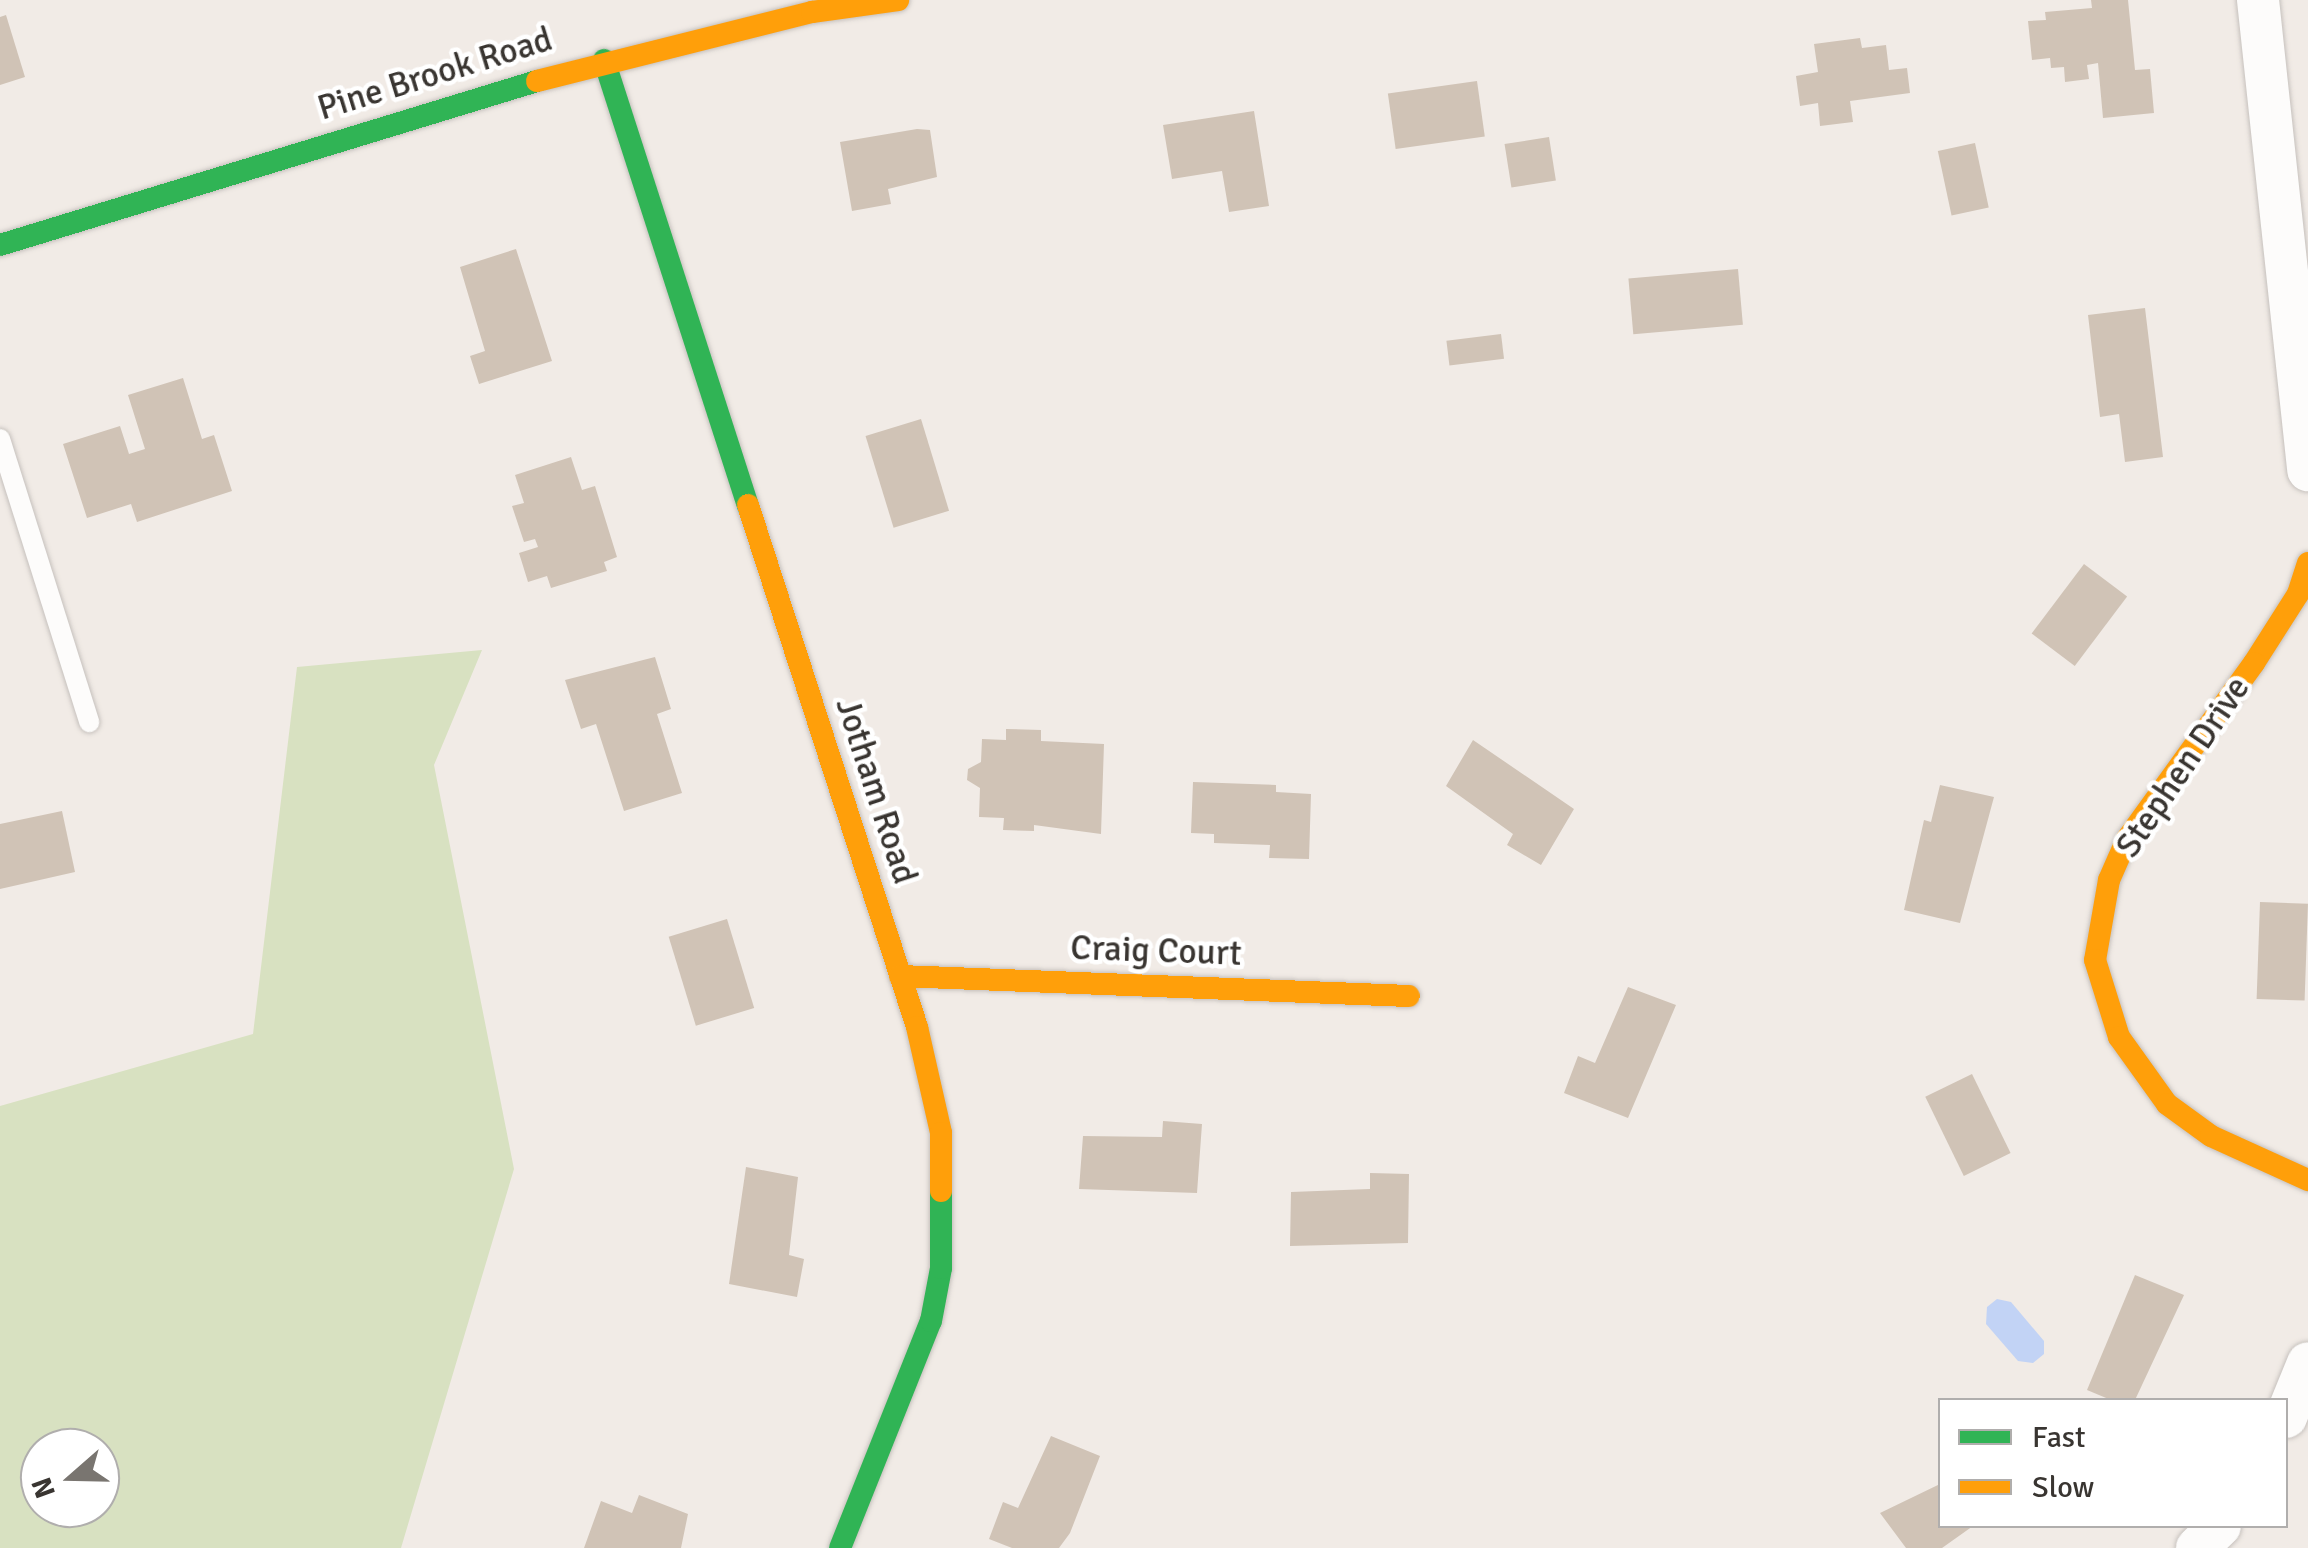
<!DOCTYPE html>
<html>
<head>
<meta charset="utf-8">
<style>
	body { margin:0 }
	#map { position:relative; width:2308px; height:1548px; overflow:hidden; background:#f1ebe6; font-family:Signika,sans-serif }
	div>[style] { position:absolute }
	.green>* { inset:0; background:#d8e1c1 }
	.water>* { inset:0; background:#c2d3f5 }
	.building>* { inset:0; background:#d0c3b6; transform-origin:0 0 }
	.roads { filter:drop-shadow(0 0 2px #c6c1bd) drop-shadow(0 0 2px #c6c1bd) }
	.lane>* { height:20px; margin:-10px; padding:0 10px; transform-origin:10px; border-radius:10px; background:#fdfcfb }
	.street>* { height:42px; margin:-21px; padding:0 21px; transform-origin:21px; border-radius:21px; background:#fdfcfb }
	.fast>* { height:22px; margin:-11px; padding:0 11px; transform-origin:11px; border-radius:11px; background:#30b455 }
	.slow>* { height:22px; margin:-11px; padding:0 11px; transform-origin:11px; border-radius:11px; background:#ff9f0a }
	span { translate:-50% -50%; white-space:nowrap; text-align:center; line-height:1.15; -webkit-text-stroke:9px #fff; paint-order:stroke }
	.street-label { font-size:35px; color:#393531 }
	.legend { position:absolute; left:1938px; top:1398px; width:350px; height:130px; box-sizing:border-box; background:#fff; border:2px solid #b0aead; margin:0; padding:12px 18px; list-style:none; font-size:30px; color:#393531 }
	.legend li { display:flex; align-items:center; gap:20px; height:50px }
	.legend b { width:50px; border:2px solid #b0aead }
	.north { position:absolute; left:20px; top:1428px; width:100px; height:100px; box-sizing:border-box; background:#fff; border:2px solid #b0aead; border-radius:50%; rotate:250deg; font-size:28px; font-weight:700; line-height:40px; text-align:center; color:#393531 }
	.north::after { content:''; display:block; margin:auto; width:35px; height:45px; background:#797570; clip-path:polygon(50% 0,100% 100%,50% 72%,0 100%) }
</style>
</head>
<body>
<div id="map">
	<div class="green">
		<i style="clip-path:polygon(evenodd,482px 650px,434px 765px,514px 1169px,401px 1548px,0 1548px,0 1106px,253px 1034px,297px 667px,482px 650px,40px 1448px,100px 1448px,100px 1508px,40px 1508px,40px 1448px)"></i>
	</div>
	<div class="water">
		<i style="clip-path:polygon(1997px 1299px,2011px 1302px,2044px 1341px,2044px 1354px,2033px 1363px,2018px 1361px,1986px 1324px,1987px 1307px)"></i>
	</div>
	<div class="building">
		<i style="clip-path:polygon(2091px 0,2128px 0,2135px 70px,2150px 69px,2154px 113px,2103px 118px,2098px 63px,2087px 65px,2089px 79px,2065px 82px,2064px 67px,2051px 68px,2050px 58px,2032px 60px,2028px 21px,2046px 20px,2045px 12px,2092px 8px)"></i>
		<i style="clip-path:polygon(6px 15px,25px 77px,0 85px,0 17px)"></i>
		<i style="clip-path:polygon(1860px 38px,1862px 48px,1886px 45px,1889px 70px,1907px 68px,1910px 93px,1850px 101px,1853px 122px,1820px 126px,1818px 103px,1800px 106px,1796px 76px,1818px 72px,1814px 44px)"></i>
		<i style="left:1477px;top:81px;width:56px;height:90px;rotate:82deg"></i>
		<i style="clip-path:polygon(1254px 111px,1269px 206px,1229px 212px,1222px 171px,1172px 179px,1163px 125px)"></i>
		<i style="clip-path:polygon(917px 129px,930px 130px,937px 177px,888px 189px,891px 204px,852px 211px,840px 142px)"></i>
		<i style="left:1549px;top:137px;width:44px;height:45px;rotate:81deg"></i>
		<i style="left:1975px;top:143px;width:66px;height:38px;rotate:78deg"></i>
		<i style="clip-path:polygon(516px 249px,552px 361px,479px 384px,470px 356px,485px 351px,460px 267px)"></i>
		<i style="left:1738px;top:269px;width:56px;height:110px;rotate:85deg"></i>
		<i style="clip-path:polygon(2145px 308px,2163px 457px,2125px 462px,2119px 414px,2100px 417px,2088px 315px)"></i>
		<i style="left:1501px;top:334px;width:25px;height:55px;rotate:83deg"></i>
		<i style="clip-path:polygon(183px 378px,202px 439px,214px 435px,232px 491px,137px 522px,131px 504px,87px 518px,63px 444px,120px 426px,129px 454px,145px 449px,128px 395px)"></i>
		<i style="left:921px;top:419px;width:96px;height:58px;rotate:73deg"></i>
		<i style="clip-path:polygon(571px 457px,582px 490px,595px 486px,617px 557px,604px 562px,607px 571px,551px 588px,547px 576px,528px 582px,519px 553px,538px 547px,535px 539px,524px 542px,512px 506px,524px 503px,515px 475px)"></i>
		<i style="left:2084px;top:564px;width:54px;height:87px;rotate:37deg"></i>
		<i style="clip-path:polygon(655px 657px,671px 709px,657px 714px,682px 793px,624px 811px,596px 724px,581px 729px,565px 680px)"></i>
		<i style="clip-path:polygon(1006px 729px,1041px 730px,1041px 741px,1104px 744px,1101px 834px,1034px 825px,1034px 831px,1003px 830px,1004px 818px,979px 817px,980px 788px,967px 780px,968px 769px,981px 762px,982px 739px,1006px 740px)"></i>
		<i style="clip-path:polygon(1473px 740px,1574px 809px,1541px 865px,1507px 845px,1513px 834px,1446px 786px)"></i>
		<i style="clip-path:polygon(1193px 782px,1276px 785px,1276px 792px,1311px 794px,1309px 859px,1269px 858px,1270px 845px,1214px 843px,1214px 834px,1191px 833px)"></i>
		<i style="clip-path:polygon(1940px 785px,1994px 797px,1960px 923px,1904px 910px,1924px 820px,1931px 822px)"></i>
		<i style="clip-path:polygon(62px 811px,75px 872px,0 889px,0 824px)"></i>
		<i style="left:2260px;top:902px;width:48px;height:97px;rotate:2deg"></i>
		<i style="left:727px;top:919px;width:93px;height:61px;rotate:73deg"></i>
		<i style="clip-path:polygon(1628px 987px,1676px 1005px,1628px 1118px,1564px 1093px,1578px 1056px,1595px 1063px)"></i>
		<i style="left:1972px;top:1074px;width:88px;height:52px;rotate:64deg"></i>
		<i style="clip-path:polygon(1163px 1121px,1202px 1124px,1197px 1193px,1079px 1189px,1083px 1136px,1162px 1137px)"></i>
		<i style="clip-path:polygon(746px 1167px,798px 1177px,789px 1255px,804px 1259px,797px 1297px,729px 1284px)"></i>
		<i style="clip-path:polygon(1370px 1173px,1409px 1174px,1408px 1243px,1290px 1246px,1291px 1192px,1370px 1189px)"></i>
		<i style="clip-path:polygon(2135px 1275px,2184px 1295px,2135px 1400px,2111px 1400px,2087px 1390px)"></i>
		<i style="clip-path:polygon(1051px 1436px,1100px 1456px,1070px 1533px,1059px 1548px,1012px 1548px,989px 1539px,1003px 1502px,1018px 1508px)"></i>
		<i style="clip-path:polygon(1940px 1484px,1940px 1526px,1973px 1526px,1942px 1548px,1906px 1548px,1880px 1513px)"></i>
		<i style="clip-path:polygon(639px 1495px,688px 1514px,681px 1548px,584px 1548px,601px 1501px,632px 1513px)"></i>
	</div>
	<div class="roads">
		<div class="lane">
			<i style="left:0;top:439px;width:297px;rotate:72.5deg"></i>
		</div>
		<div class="street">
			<i style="left:2258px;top:0;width:473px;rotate:83.9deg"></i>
			<i style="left:2286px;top:1417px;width:58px;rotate:-67.8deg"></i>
			<i style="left:2197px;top:1548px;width:32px;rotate:-44deg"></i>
		</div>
		<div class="fast">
			<i style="left:604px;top:60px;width:468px;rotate:72.1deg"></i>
			<i style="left:0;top:245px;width:561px;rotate:-16.98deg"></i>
			<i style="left:840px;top:1548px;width:245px;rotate:-68.2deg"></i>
			<i style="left:931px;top:1321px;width:54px;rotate:-79.3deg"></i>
			<i style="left:941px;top:1268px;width:77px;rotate:-90deg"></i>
		</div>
		<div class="slow">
			<i style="left:537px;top:81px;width:284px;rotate:-14.1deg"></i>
			<i style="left:812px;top:12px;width:87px;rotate:-7.9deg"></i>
			<i style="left:748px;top:505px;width:549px;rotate:72.06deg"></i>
			<i style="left:917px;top:1027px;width:109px;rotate:77.2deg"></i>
			<i style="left:941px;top:1133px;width:58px;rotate:90deg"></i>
			<i style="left:2308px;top:563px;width:33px;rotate:108deg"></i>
			<i style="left:2298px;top:594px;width:82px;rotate:122.5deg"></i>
			<i style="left:2254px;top:663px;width:217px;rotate:125.8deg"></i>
			<i style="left:2127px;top:839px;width:45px;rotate:113.7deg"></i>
			<i style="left:2109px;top:880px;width:81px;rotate:99.9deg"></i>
			<i style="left:2095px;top:960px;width:81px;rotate:72.7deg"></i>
			<i style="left:2119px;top:1037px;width:82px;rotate:54.4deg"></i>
			<i style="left:2167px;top:1104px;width:54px;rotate:36deg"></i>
			<i style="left:2211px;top:1136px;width:107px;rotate:24.4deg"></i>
			<i style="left:900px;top:976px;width:509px;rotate:2.25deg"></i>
		</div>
	</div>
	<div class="street-label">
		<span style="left:435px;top:74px;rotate:-17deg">Pine Brook Road</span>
		<span style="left:2183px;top:767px;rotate:-56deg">Stephen Drive</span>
		<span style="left:876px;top:791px;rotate:72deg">Jotham Road</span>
		<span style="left:1156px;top:951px;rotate:2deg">Craig Court</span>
	</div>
	<ul class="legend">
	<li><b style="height:12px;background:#30b455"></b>Fast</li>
	<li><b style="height:12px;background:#ff9f0a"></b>Slow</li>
	</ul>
	<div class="north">N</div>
</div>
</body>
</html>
